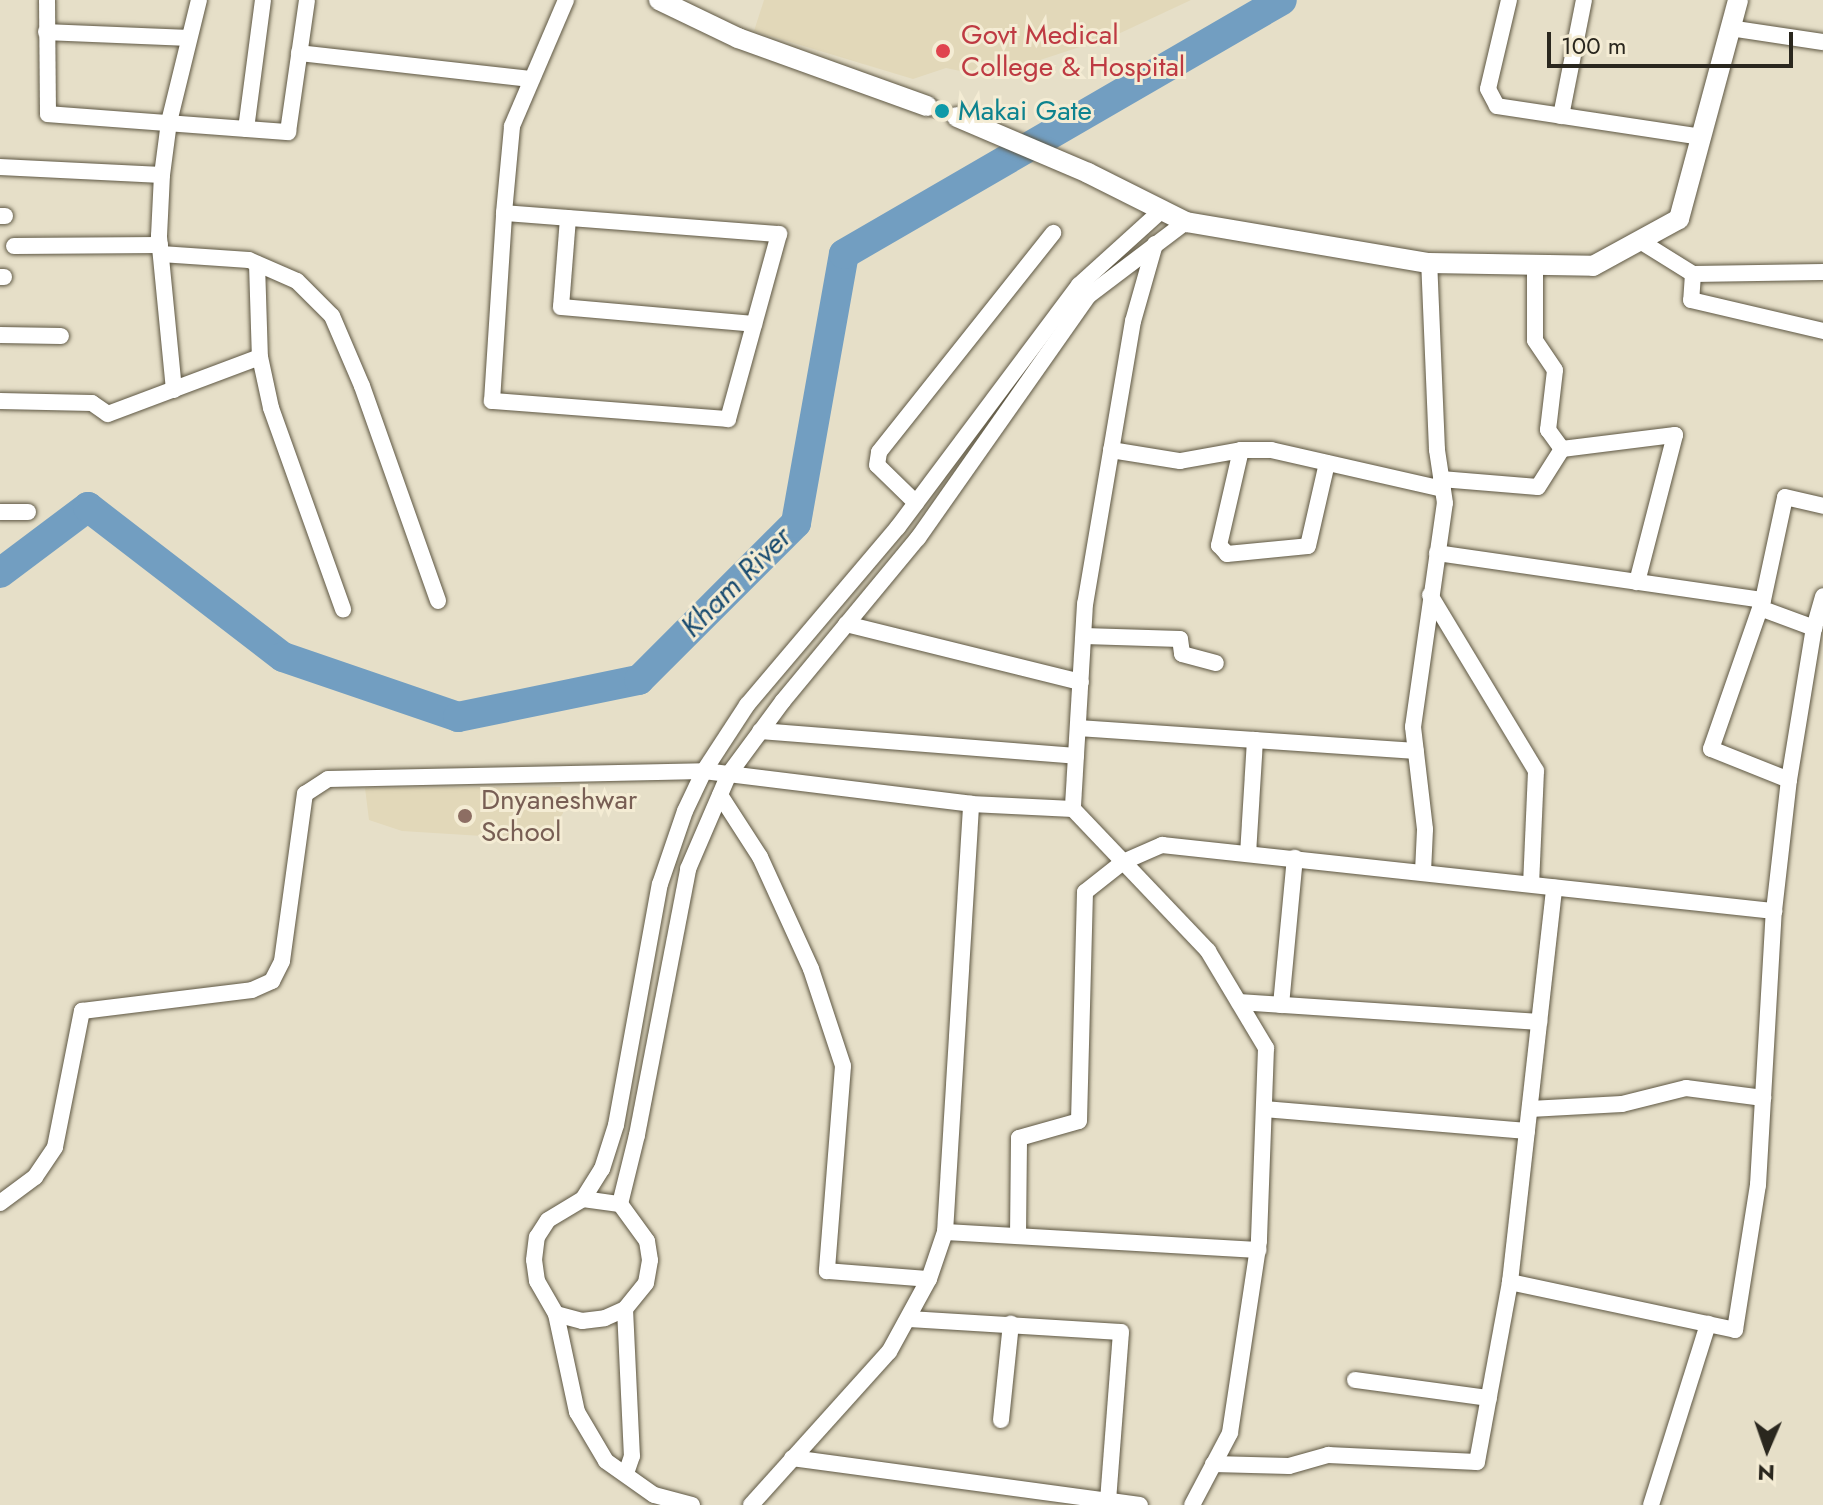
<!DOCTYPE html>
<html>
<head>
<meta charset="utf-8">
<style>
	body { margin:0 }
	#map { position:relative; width:1823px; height:1505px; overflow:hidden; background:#e6dfc8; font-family:Jost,sans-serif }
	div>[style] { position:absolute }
	.built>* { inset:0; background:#e2d8b9 }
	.river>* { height:30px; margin:-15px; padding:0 15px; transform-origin:15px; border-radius:15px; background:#729ec1 }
	.tertiary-tunnel>* { height:20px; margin-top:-10px; transform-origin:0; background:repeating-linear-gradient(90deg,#c0baa6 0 20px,transparent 0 30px) }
	.roads { filter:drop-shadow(0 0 2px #5e5743) drop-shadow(0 0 2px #5e5743) }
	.minor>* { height:16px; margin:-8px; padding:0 8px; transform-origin:8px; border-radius:8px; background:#fff }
	.tertiary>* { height:20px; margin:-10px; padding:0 10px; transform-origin:10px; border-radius:10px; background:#fff }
	.dots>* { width:22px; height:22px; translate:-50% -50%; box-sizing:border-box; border:4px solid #f4ecd4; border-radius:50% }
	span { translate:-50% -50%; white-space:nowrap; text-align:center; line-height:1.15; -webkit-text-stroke:6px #f4ecd4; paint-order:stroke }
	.health-label { font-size:28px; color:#be3a42 }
	.left { translate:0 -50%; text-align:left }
	.culture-label { font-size:28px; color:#0d838f }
	.education-label { font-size:28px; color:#785e54 }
	.water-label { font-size:30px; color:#1a4c70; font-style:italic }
	.north { position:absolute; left:1727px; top:1409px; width:80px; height:80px; -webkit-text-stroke:6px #f4ecd4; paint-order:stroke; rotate:182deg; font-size:22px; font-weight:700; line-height:32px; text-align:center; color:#2a271e }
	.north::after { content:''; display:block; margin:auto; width:28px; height:36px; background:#2a271e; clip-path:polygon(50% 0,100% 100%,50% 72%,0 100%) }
	.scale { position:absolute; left:1547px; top:32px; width:246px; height:36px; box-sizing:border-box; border:4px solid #2a271e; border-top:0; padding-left:10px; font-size:24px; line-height:28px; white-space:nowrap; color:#2a271e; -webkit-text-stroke:6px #f4ecd4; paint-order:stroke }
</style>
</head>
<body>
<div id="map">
	<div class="built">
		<i style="clip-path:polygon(764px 0,1191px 0,1116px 35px,989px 77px,946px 68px,913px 79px,754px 31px)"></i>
		<i style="clip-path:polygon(561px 787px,563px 813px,545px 840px,402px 831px,369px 820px,365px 788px)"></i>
	</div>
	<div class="river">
		<i style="left:0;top:573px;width:110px;rotate:-36.9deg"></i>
		<i style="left:88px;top:507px;width:246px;rotate:37.6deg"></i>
		<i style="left:283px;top:657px;width:185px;rotate:18.9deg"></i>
		<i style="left:458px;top:717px;width:185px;rotate:-11.6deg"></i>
		<i style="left:639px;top:680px;width:222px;rotate:-45deg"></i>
		<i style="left:796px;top:523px;width:273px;rotate:-79.9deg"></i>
		<i style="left:844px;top:254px;width:506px;rotate:-30.11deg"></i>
	</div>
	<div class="tertiary-tunnel">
		<i style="left:927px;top:106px;width:32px;rotate:20deg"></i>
	</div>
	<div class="roads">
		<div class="minor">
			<i style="left:47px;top:0;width:114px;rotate:89.5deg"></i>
			<i style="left:48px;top:114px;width:241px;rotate:4.3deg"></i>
			<i style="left:288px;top:132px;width:133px;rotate:-81.8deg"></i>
			<i style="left:1509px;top:0;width:91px;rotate:103.3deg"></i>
			<i style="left:1488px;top:89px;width:19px;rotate:62deg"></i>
			<i style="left:1497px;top:106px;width:206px;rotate:8.6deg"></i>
			<i style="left:1730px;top:28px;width:94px;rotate:8.6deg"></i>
			<i style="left:46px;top:32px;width:142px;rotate:2.4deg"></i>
			<i style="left:299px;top:53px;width:234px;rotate:6.4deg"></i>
			<i style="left:1561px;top:116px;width:118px;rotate:-78.8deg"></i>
			<i style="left:246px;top:129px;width:130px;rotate:-82.5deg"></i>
			<i style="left:0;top:167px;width:162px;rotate:2.8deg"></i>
			<i style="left:504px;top:213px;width:276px;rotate:4.4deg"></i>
			<i style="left:779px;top:234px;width:192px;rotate:105.4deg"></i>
			<i style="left:728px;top:419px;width:237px;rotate:-175.6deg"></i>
			<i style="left:492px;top:401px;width:188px;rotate:-86.3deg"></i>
			<i style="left:504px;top:213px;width:87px;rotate:-84.7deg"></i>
			<i style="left:512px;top:126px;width:137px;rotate:-66.8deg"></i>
			<i style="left:0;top:216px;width:5px"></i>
			<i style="left:568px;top:218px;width:89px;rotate:94.5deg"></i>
			<i style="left:561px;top:307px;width:194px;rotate:5deg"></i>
			<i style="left:1640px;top:241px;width:62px;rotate:31.9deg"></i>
			<i style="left:1693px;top:274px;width:26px;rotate:94deg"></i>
			<i style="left:1691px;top:300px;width:136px;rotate:13.2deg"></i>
			<i style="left:1155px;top:244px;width:80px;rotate:105.9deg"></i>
			<i style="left:1133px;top:321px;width:287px;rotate:99.6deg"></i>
			<i style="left:1085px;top:604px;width:205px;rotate:93.4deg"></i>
			<i style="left:1073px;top:809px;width:196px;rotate:46.4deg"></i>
			<i style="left:1208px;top:951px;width:113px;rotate:59.1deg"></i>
			<i style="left:1266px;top:1048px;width:193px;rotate:92.1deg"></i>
			<i style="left:1259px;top:1241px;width:194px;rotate:98.6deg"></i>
			<i style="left:1230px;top:1433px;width:81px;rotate:117.8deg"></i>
			<i style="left:14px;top:246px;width:146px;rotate:-0.4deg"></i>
			<i style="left:161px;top:254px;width:88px;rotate:3.9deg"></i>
			<i style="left:249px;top:260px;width:52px;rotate:23.6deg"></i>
			<i style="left:297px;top:281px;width:49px;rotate:45deg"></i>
			<i style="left:332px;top:316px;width:76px;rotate:66.8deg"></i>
			<i style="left:362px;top:386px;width:228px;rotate:70.5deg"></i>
			<i style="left:257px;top:264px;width:93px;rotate:88.2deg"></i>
			<i style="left:260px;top:357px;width:52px;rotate:77.8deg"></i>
			<i style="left:271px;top:408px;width:214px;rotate:70.3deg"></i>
			<i style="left:1693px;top:274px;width:130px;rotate:-0.9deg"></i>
			<i style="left:0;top:277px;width:4px"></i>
			<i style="left:0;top:335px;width:61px;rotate:0.9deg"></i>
			<i style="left:174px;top:390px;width:155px;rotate:-95.6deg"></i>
			<i style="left:159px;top:236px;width:61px;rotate:-87.2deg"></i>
			<i style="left:162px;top:175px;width:53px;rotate:-82.5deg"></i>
			<i style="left:169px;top:122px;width:126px;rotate:-76.2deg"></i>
			<i style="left:0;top:401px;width:92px;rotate:1.2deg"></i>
			<i style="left:92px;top:403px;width:19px;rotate:35deg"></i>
			<i style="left:108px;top:414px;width:162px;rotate:-20.6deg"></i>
			<i style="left:1562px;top:449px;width:114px;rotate:-7.1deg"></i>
			<i style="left:1675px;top:435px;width:152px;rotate:104.5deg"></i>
			<i style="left:1111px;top:450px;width:70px;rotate:9.1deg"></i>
			<i style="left:1180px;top:461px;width:62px;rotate:-10.2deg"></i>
			<i style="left:1241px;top:450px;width:30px"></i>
			<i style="left:1271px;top:450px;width:176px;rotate:12.8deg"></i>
			<i style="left:1241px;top:450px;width:98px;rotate:103deg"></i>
			<i style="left:1219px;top:545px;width:12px;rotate:48deg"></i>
			<i style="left:1227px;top:554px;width:81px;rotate:-5.6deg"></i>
			<i style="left:1308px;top:546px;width:85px;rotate:-77.1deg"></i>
			<i style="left:1441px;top:479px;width:97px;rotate:4.7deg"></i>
			<i style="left:1538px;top:487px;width:45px;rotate:-57.7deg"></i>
			<i style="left:1562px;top:449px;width:24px;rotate:-126deg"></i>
			<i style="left:1548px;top:430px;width:60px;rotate:-83.3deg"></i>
			<i style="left:1555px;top:370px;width:36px;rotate:-124deg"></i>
			<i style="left:1535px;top:340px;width:75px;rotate:-90deg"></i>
			<i style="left:916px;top:503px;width:54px;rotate:-135.7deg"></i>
			<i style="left:877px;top:465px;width:13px;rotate:-81deg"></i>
			<i style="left:879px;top:452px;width:280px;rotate:-51.5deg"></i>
			<i style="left:0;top:512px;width:28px"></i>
			<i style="left:1437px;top:553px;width:329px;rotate:8.2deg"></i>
			<i style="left:1430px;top:595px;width:205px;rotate:58.9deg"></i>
			<i style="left:1536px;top:771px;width:113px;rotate:92.5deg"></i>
			<i style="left:1760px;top:608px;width:58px;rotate:20.3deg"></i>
			<i style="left:1814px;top:628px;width:33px;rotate:-74deg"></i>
			<i style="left:846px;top:624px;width:242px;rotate:13.9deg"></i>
			<i style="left:1084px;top:636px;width:96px;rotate:1.8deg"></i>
			<i style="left:1180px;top:639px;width:15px;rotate:82deg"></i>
			<i style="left:1182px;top:654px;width:35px;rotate:15deg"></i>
			<i style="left:1078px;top:728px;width:177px;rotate:3.9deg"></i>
			<i style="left:1255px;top:740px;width:113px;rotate:93.5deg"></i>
			<i style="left:760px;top:731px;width:317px;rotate:4.5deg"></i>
			<i style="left:1255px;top:740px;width:161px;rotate:3.9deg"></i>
			<i style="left:1789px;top:780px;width:84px;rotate:-158.3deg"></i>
			<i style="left:1711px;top:749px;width:158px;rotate:-70.8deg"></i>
			<i style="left:1763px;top:600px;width:105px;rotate:-77.9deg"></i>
			<i style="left:1785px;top:497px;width:39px;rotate:13deg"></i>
			<i style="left:720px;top:795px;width:74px;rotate:57.2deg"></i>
			<i style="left:760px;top:857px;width:123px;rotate:65.5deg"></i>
			<i style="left:811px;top:969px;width:102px;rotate:71.7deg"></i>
			<i style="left:843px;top:1066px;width:206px;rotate:94.5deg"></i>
			<i style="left:827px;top:1271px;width:102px;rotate:4.5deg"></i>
			<i style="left:1423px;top:872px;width:43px;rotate:-87.3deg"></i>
			<i style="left:1425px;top:829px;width:103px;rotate:-96.7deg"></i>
			<i style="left:1413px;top:727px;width:226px;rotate:-81.9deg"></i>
			<i style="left:1445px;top:503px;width:54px;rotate:-98.6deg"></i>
			<i style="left:1437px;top:450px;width:187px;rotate:-92.4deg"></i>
			<i style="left:1239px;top:1002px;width:301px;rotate:3.8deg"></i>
			<i style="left:1281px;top:1005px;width:148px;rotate:-84.6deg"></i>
			<i style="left:1264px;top:1109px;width:264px;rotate:4.8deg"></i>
			<i style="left:1530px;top:1109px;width:92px;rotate:-3.1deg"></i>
			<i style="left:1622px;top:1104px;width:66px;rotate:-14deg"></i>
			<i style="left:1686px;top:1088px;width:78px;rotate:7.4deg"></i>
			<i style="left:583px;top:1199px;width:37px;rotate:8deg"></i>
			<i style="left:0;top:1203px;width:44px;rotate:-36.6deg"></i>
			<i style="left:35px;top:1177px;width:36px;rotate:-56deg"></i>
			<i style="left:55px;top:1147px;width:139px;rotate:-78.8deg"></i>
			<i style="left:82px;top:1011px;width:171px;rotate:-7deg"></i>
			<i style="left:252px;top:990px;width:22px;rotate:-24deg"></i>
			<i style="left:272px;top:981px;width:22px;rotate:-63deg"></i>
			<i style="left:282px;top:961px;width:169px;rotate:-82.2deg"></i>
			<i style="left:305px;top:794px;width:27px;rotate:-33deg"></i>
			<i style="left:328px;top:779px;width:376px;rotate:-1.2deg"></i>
			<i style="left:704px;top:771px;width:269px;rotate:7deg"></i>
			<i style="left:971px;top:804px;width:102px;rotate:2.8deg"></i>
			<i style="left:945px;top:1232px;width:314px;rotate:3.3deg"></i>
			<i style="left:1018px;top:1236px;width:98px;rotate:-89.4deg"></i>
			<i style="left:1019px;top:1138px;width:62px;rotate:-15.8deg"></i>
			<i style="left:1079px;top:1121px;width:229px;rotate:-88.5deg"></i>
			<i style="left:1085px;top:892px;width:48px;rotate:-38.3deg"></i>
			<i style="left:1123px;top:862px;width:43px;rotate:-23.6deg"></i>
			<i style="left:1162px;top:845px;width:616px;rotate:6.16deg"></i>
			<i style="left:1510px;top:1282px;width:230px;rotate:12deg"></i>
			<i style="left:1735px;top:1330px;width:147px;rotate:-81deg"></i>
			<i style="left:1758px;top:1185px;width:274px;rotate:-86.7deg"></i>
			<i style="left:1774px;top:911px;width:132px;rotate:-83.5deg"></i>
			<i style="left:1789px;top:780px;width:154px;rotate:-80.7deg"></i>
			<i style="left:625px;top:1309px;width:147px;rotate:87.3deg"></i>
			<i style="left:632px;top:1456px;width:18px;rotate:109deg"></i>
			<i style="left:556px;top:1314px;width:27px;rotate:15deg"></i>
			<i style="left:582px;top:1321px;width:23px;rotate:-7deg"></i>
			<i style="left:605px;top:1318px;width:22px;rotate:-24deg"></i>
			<i style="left:625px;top:1309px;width:33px;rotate:-51deg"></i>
			<i style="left:646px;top:1283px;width:23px;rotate:-80deg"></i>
			<i style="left:650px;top:1260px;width:19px;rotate:-99deg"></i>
			<i style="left:647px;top:1241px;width:46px;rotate:-126.1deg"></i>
			<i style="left:620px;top:1204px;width:71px;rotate:-76.2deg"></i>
			<i style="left:637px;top:1135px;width:271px;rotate:-79.1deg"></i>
			<i style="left:688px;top:869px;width:103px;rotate:-66.7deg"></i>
			<i style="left:729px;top:774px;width:91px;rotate:-53.5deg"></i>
			<i style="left:783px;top:701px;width:212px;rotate:-50.4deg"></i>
			<i style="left:918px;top:538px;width:296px;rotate:-54.9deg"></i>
			<i style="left:1088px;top:296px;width:123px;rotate:-37.1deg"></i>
			<i style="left:909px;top:1319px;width:212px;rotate:3.5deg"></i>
			<i style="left:1121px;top:1332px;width:169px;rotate:94.4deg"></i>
			<i style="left:1355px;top:1380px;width:135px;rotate:7.7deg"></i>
			<i style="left:1001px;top:1420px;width:97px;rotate:-84.1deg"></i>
			<i style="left:792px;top:1458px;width:351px;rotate:7.7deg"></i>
			<i style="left:1213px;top:1464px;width:76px;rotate:1.5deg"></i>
			<i style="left:1289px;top:1466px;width:41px;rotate:-15.8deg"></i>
			<i style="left:1328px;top:1455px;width:149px;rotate:2.7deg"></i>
			<i style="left:1477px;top:1462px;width:183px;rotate:-79.6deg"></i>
			<i style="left:1510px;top:1282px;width:397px;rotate:-83.6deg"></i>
			<i style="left:692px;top:1505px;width:39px;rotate:-165deg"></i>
			<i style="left:654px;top:1495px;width:59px;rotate:-144.7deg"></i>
			<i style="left:606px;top:1461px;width:57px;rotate:-120.6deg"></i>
			<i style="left:577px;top:1412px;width:100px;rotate:-102.1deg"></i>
			<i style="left:556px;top:1314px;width:38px;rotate:-120deg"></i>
			<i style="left:537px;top:1281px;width:21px;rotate:-98deg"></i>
			<i style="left:534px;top:1260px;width:23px;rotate:-83deg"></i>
			<i style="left:537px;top:1237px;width:20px;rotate:-57deg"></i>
			<i style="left:548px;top:1220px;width:41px;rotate:-31deg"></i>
			<i style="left:583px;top:1199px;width:36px;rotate:-58deg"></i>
			<i style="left:602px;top:1169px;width:46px;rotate:-72.3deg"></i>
			<i style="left:616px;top:1125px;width:245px;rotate:-79.7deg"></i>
			<i style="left:660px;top:884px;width:77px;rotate:-71.1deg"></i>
			<i style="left:685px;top:811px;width:44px;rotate:-64.6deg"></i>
			<i style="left:704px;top:771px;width:79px;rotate:-56.9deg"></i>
			<i style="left:747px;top:705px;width:233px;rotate:-49.7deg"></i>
			<i style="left:898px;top:527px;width:302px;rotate:-53.2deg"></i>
			<i style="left:1079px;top:285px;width:112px;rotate:-42.1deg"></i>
			<i style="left:751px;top:1505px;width:206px;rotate:-48deg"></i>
			<i style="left:889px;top:1352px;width:83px;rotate:-61.3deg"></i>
			<i style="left:929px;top:1279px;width:50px;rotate:-71.2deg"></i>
			<i style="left:945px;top:1232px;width:429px;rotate:-86.5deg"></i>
			<i style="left:1651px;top:1505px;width:190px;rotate:-72.5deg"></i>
		</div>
		<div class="tertiary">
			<i style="left:659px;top:0;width:88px;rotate:25.7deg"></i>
			<i style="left:738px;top:38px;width:201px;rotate:19.8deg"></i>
			<i style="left:957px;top:117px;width:142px;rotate:23.1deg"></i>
			<i style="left:1088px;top:173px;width:110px;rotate:26.6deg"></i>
			<i style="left:1186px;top:222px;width:246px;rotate:9.6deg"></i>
			<i style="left:1429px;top:263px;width:164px;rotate:1deg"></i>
			<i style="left:1593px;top:266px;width:98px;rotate:-28.7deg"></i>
			<i style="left:1679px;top:219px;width:227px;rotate:-74.9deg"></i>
		</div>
	</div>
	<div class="dots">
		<i style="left:943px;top:51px;background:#e0444e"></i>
		<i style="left:942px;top:111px;background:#0f9aa8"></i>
		<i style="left:465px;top:816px;background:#8d6e63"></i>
	</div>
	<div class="health-label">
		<span class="left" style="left:961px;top:51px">Govt Medical<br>College &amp; Hospital</span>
	</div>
	<div class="culture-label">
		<span class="left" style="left:958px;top:111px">Makai Gate</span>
	</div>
	<div class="education-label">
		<span class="left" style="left:481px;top:816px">Dnyaneshwar<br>School</span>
	</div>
	<div class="water-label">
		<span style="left:736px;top:582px;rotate:-45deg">Kham River</span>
	</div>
	<div class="north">N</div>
	<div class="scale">100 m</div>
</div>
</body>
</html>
